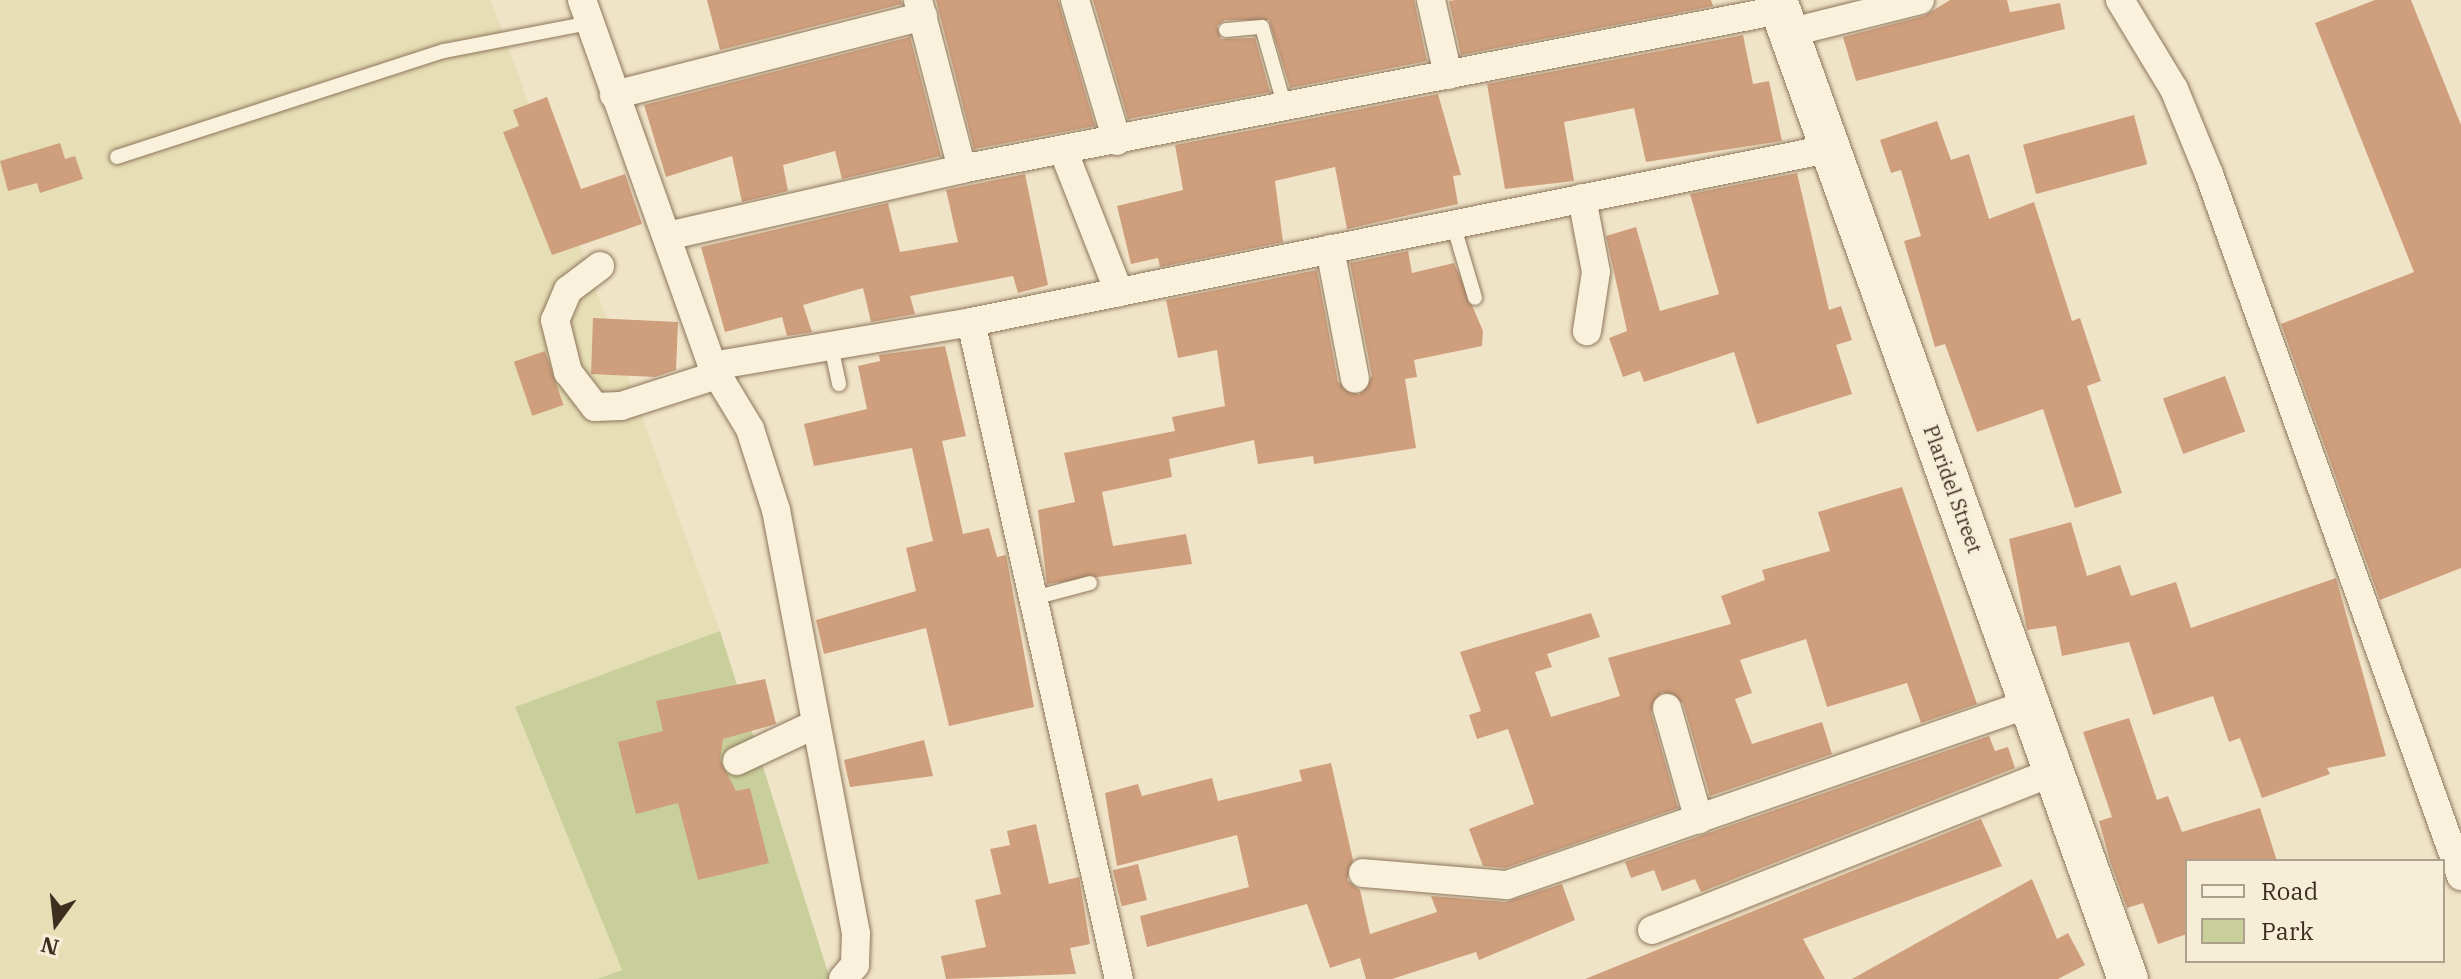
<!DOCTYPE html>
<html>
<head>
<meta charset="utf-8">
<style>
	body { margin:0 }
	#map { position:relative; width:2461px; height:979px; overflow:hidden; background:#f0e4c8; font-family:"IBM Plex Serif",serif }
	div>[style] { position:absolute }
	.farmland>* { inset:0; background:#e6deb5 }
	.green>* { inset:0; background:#c9cf9b }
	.building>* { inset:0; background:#cf9f7d; transform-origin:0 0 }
	.roads { filter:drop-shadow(0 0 2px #8d765c) drop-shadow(0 0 2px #8d765c) }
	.lane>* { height:14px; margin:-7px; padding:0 7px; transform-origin:7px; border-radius:7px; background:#faf1dc }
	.street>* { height:28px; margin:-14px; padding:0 14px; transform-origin:14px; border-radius:14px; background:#faf1dc }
	.secondary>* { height:40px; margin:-20px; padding:0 20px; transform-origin:20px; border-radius:20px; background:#faf1dc }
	span { translate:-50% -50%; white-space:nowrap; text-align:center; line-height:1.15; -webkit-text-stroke:6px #f7eed8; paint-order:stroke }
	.street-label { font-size:20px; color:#3d2e20 }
	.legend { position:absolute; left:2185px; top:859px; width:260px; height:104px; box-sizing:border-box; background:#f7eed8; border:2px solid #ada18e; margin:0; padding:10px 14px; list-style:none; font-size:24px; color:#3d2e20 }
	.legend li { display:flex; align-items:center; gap:16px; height:40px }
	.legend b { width:40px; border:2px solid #ada18e }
	.north { position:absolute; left:16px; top:883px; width:80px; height:80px; -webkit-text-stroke:6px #f7eed8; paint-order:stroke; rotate:195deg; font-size:22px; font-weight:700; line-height:32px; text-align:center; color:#3d2e20 }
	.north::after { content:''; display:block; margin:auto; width:28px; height:36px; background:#3d2e20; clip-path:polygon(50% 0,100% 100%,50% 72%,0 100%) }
</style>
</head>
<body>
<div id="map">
	<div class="farmland">
		<i style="clip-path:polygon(0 0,491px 0,720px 631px,515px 708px,622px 970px,597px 979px,0 979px)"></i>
	</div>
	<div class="green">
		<i style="clip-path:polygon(720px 631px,830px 979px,597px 979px,622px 970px,515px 707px)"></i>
	</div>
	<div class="building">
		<i style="clip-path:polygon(707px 0,901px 0,902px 4px,720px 50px)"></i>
		<i style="clip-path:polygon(936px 0,1058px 0,1095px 126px,974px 149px)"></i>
		<i style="clip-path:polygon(1093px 0,1414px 0,1427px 61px,1290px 88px,1269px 20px,1225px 20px,1217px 26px,1221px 39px,1255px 38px,1270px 92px,1128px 119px)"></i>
		<i style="clip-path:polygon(1455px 0,1711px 0,1713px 6px,1461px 55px,1449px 1px)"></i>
		<i style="clip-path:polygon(1950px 0,2007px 0,2010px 12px,2060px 3px,2065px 29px,1856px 81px,1843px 37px,1924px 16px)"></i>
		<i style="clip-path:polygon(2375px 0,2411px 0,2461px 125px,2461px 568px,2380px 600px,2281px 324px,2414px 272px,2315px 23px)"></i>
		<i style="clip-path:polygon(1743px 35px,1753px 84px,1769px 81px,1782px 141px,1646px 162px,1634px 108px,1564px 122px,1574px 181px,1505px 189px,1487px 84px)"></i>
		<i style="clip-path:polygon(910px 37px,941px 156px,842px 179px,835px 151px,783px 165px,788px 191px,742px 202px,732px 156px,666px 177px,644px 105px)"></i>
		<i style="clip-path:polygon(1438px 94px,1461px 175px,1453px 176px,1458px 204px,1347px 229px,1335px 167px,1275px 181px,1283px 242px,1160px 267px,1158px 258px,1131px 264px,1117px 206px,1183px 190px,1175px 145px)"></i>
		<i style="clip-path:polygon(547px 97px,581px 189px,625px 174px,642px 224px,552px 255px,503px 132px,519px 126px,513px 110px)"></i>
		<i style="left:2134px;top:115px;width:51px;height:115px;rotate:75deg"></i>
		<i style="clip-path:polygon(1937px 121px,1951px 160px,1969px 154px,1989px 219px,2034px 202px,2072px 321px,2080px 318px,2101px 381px,2087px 386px,2122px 493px,2075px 508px,2043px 409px,1977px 432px,1945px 344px,1935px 347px,1904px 241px,1921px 236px,1901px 170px,1891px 173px,1880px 140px)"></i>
		<i style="clip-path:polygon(60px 143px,65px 159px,75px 156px,83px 179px,40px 193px,37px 183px,8px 191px,0 161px)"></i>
		<i style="clip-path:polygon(1797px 173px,1829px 310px,1841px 306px,1852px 340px,1836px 345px,1852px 394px,1757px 424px,1734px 352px,1644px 382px,1640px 371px,1623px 377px,1609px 338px,1627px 331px,1606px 236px,1636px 227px,1660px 311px,1719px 294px,1690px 194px)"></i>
		<i style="clip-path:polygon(1025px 174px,1048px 285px,1018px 293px,1013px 276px,910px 296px,915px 314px,871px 322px,863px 288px,803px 305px,812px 332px,787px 336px,782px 317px,725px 332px,701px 247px,888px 203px,900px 252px,958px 242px,946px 190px)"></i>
		<i style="clip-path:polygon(1408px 251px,1412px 273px,1454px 263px,1483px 331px,1482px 346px,1414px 360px,1417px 377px,1405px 379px,1416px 448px,1314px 464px,1313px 456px,1258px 464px,1254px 440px,1169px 459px,1172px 477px,1102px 492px,1113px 546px,1186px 534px,1192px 564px,1047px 584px,1038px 510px,1075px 502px,1064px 453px,1175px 431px,1172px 417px,1225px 406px,1217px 350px,1178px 358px,1166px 300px,1317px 270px,1338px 382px,1359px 395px,1372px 376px,1350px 263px)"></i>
		<i style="clip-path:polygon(593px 318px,678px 322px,676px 370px,655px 377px,591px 374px)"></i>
		<i style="clip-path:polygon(945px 346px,966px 436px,942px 441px,963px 534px,989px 528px,997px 557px,1006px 555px,1034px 707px,949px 726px,926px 628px,824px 654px,816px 620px,916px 591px,906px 548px,933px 541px,912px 448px,814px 466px,804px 424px,867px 409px,858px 366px,880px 361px,879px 355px)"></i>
		<i style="left:545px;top:351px;width:57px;height:33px;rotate:71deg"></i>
		<i style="left:2225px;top:376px;width:59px;height:66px;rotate:70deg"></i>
		<i style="clip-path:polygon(1902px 487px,1977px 704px,1921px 723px,1907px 683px,1827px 707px,1806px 639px,1740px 660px,1752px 693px,1735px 699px,1752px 744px,1822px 722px,1832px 754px,1710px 796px,1683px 703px,1662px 692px,1651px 712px,1678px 808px,1505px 868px,1483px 866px,1469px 829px,1534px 804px,1508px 729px,1477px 739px,1469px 715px,1481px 711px,1460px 652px,1591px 613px,1600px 637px,1547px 654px,1552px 667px,1535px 672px,1551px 717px,1620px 696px,1608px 658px,1731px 624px,1721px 596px,1765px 580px,1762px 570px,1830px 551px,1818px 512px)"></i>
		<i style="clip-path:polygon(2071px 522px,2087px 576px,2120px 565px,2131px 596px,2176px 582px,2191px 628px,2336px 578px,2386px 756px,2327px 768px,2330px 774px,2262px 798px,2240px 738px,2229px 742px,2213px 696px,2153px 715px,2129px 642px,2062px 656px,2056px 626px,2027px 630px,2009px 539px)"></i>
		<i style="clip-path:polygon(765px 679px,776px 724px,723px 739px,720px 760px,736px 791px,750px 788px,769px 863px,698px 880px,678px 803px,636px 814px,618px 742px,663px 731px,656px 701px)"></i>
		<i style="clip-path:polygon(2129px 718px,2157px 800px,2168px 796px,2182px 832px,2260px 808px,2277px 861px,2187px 861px,2187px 934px,2158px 944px,2143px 903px,2127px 908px,2110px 861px,2099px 821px,2112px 817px,2083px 732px)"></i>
		<i style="clip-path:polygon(1989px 736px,1995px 751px,2008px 747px,2015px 768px,1701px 892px,1695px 879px,1662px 891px,1654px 870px,1631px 878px,1625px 862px)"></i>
		<i style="clip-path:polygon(924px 740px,933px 776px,850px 787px,844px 760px)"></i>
		<i style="clip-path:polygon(1331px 763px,1353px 860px,1347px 880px,1360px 890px,1370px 934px,1437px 912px,1431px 896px,1506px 902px,1562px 884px,1575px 920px,1479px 960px,1476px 952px,1392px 979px,1366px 979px,1360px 958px,1330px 968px,1307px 904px,1147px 947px,1140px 916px,1249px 887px,1237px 835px,1117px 866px,1105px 793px,1138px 784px,1142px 796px,1212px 778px,1218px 801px,1302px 781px,1299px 770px)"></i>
		<i style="clip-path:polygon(1981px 819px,2002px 866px,1803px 939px,1825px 979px,1585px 979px)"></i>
		<i style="clip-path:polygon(1036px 824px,1049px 884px,1079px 877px,1090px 944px,1070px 948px,1076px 974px,946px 979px,941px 956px,986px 947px,975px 900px,1001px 894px,990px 849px,1010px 845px,1007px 831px)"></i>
		<i style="left:1138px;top:864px;width:37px;height:26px;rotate:76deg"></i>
		<i style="clip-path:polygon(2032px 879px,2057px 939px,2068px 933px,2085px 965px,2058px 979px,1852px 979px)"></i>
	</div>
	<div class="roads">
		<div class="lane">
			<i style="left:1226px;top:30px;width:36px;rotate:-5deg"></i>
			<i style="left:1262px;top:27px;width:83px;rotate:74deg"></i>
			<i style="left:117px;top:157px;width:344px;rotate:-18deg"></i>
			<i style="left:444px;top:51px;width:149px;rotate:-10.9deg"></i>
			<i style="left:1453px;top:224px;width:77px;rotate:73.4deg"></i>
			<i style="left:831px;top:346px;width:39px;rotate:78deg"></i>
			<i style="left:1034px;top:598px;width:58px;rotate:-15deg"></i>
		</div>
		<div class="street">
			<i style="left:582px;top:0;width:388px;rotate:70.4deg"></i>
			<i style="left:712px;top:366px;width:263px;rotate:-9.6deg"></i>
			<i style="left:971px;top:322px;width:874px;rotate:-11.41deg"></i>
			<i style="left:1075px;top:0;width:147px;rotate:73.4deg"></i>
			<i style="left:1431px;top:0;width:77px;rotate:77.2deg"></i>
			<i style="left:2120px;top:0;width:104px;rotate:58.8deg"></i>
			<i style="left:2174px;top:89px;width:92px;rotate:67.6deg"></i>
			<i style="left:2209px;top:174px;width:746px;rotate:70.25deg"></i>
			<i style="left:1788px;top:33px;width:136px;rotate:-14deg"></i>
			<i style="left:614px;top:95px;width:319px;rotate:-14.3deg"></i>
			<i style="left:1063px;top:150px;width:153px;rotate:68.5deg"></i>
			<i style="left:961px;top:169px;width:834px;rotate:-10.99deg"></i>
			<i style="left:1582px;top:198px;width:75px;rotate:79.3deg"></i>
			<i style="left:1596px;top:272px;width:60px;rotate:98.7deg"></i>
			<i style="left:667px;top:236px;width:303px;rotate:-12.8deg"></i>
			<i style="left:962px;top:169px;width:175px;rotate:-104.6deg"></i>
			<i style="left:1330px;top:249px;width:132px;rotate:79.1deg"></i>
			<i style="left:600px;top:266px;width:40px;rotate:143deg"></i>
			<i style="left:568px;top:290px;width:33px;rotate:113deg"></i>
			<i style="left:555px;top:320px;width:54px;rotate:76deg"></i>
			<i style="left:568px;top:372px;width:44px;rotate:52.4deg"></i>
			<i style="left:595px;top:407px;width:26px;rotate:-2deg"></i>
			<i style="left:621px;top:406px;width:101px;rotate:-17.9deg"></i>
			<i style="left:971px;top:322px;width:673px;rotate:77.31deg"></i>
			<i style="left:712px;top:366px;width:74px;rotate:58.9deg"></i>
			<i style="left:750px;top:429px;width:85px;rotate:72.2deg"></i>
			<i style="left:776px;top:510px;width:431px;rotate:79.3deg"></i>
			<i style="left:856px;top:934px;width:31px;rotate:92deg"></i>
			<i style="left:855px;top:965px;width:18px;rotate:131deg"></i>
			<i style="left:1667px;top:708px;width:116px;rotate:74.1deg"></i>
			<i style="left:737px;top:761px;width:85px;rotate:-25.1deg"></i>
			<i style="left:1363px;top:873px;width:144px;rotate:4.8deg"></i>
			<i style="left:1507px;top:885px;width:555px;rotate:-19.15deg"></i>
			<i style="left:1652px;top:930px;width:433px;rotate:-21.5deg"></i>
		</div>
		<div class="secondary">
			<i style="left:1777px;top:0;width:1040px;rotate:70.28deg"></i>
		</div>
	</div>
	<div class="street-label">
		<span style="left:1953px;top:489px;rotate:70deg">Plaridel Street</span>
	</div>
	<ul class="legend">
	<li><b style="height:10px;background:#faf1dc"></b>Road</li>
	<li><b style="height:22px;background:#c9cf9b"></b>Park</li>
	</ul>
	<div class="north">N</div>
</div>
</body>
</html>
